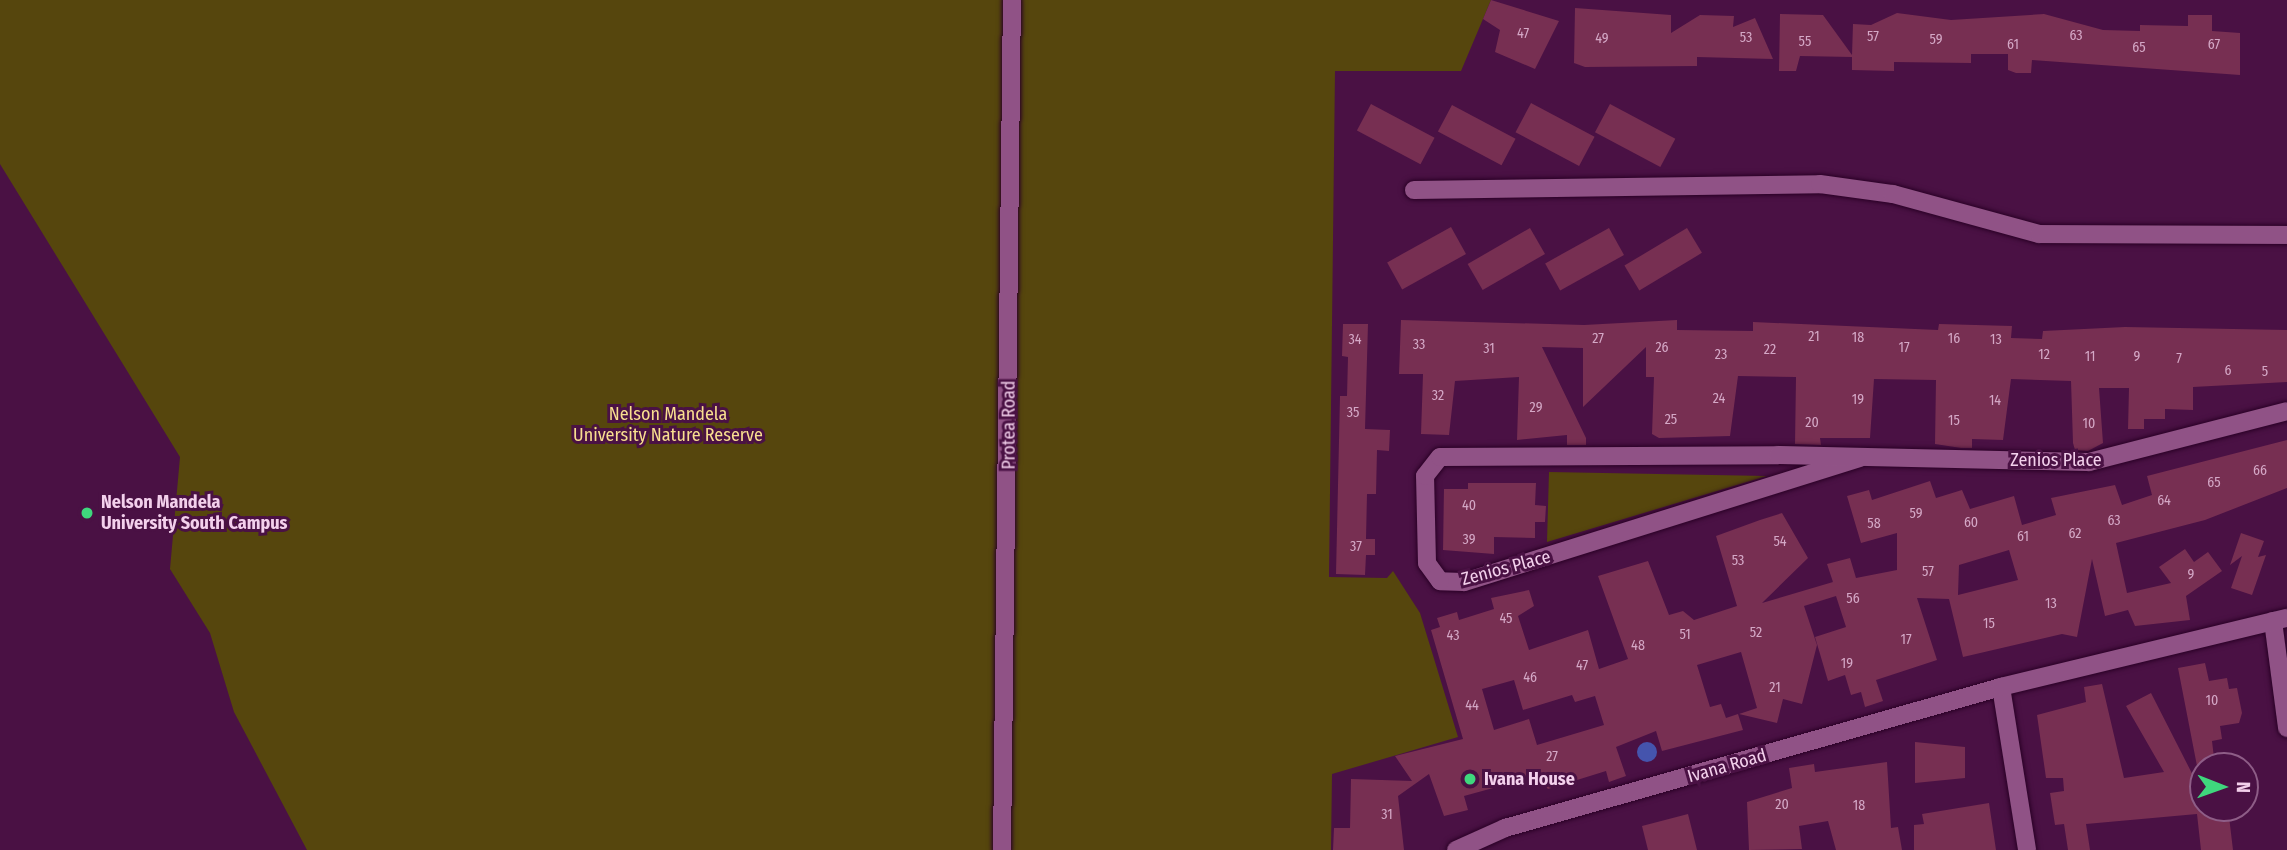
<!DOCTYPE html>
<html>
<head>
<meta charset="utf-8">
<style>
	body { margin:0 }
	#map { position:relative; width:2287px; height:850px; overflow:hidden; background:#4a1144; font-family:"Fira Sans Condensed",sans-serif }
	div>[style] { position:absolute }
	.green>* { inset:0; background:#56460d }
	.water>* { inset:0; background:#4554ad }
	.round { border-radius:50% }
	.building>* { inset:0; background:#772f52; transform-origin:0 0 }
	.roads { filter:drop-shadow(0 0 2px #2a0126) drop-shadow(0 0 2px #2a0126) }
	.minor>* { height:18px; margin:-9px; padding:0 9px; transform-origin:9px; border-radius:9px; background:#905286 }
	.dots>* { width:19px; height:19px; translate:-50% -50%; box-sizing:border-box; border:4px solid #4a1144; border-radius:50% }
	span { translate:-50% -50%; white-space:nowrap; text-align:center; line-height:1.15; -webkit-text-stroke:6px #4a1144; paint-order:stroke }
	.number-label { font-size:14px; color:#d4a8c6 }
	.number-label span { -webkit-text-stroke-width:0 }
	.park-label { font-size:18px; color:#f8df8f }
	.street-label { font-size:18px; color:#f3d0ec }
	.poi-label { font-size:18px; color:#f3d0ec; font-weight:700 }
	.left { translate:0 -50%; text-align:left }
	.north { position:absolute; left:2189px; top:752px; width:70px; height:70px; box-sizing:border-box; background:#4a1144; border:2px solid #8e5d87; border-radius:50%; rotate:91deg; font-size:19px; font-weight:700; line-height:28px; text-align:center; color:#f3d0ec }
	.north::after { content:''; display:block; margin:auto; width:24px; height:32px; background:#3fd77d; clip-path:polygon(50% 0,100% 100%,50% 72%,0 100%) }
</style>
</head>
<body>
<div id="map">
	<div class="green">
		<i style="clip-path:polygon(0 0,1491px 0,1461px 71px,1335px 71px,1329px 577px,1387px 578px,1393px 571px,1420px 613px,1458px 737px,1332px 774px,1331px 850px,307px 850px,234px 712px,210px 633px,170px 569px,180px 457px,0 164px)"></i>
		<i style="clip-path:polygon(1549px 472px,1767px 476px,1547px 542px)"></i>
	</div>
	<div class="water">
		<i class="round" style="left:1637px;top:742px;width:20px;height:20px"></i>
	</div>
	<div class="building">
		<i style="clip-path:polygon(1491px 0,1559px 21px,1535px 69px,1495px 52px,1500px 30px,1483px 19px)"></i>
		<i style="clip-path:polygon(1575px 8px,1671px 15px,1671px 33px,1700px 15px,1734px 16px,1733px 27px,1755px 18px,1773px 59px,1697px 57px,1697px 66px,1585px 67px,1574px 63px)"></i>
		<i style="clip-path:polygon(1897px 13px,1951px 20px,2044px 14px,2103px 30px,2140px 31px,2140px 25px,2188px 26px,2188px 15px,2212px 15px,2212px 31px,2240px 33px,2240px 75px,2032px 60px,2031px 73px,2016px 73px,2008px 70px,2008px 54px,1971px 54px,1971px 63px,1894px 62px,1894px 71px,1852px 70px,1852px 57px,1800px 56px,1796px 71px,1779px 71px,1780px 14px,1823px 15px,1852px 55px,1853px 24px,1871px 25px)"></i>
		<i style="left:1531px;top:103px;width:72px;height:33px;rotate:28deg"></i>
		<i style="left:1371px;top:104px;width:72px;height:30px;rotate:28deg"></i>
		<i style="left:1610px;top:104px;width:74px;height:32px;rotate:28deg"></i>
		<i style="left:1452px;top:105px;width:72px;height:30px;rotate:28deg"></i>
		<i style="left:1451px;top:227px;width:31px;height:73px;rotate:61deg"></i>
		<i style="left:1530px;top:228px;width:30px;height:72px;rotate:60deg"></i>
		<i style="left:1609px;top:228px;width:31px;height:73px;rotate:61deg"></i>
		<i style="left:1687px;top:228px;width:29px;height:73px;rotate:59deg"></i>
		<i style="clip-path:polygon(1401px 320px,1584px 325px,1677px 320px,1677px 330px,1753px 331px,1753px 322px,1938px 330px,1939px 324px,2012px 326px,2011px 338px,2042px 339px,2043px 331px,2125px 327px,2287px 330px,2287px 382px,2193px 387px,2193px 410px,2165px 409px,2165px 419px,2144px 419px,2144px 429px,2128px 429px,2129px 388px,2099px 388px,2103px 443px,2088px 451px,2075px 450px,2073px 443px,2071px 381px,2011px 379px,2003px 440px,1972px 439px,1972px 448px,1961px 448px,1935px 444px,1936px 380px,1874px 379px,1870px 438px,1820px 438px,1821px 445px,1795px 444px,1796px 377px,1738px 376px,1730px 436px,1659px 438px,1652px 434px,1654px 377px,1646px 377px,1646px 347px,1583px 407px,1583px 348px,1542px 347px,1586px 438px,1586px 445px,1567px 445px,1567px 435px,1517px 440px,1519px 377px,1455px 381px,1449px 435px,1421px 434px,1423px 374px,1399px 374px)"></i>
		<i style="clip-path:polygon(1343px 324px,1368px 324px,1365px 429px,1390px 430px,1389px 451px,1377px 450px,1376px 494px,1367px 494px,1366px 539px,1375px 539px,1375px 555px,1366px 555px,1365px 575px,1336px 574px,1340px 396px,1347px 396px,1348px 357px,1342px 356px)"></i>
		<i style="clip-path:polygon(evenodd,2287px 440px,2287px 488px,2205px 520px,2116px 543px,2127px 593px,2171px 583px,2159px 567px,2185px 549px,2194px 562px,2208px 552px,2222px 571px,2186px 596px,2190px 620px,2135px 626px,2128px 610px,2105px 616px,2092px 559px,2077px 637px,2062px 634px,1963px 657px,1949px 599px,1917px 598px,1937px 660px,1876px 680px,1883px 701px,1865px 707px,1861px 692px,1851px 695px,1845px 675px,1828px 681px,1815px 637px,1846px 627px,1836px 596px,1804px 606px,1817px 645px,1802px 704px,1783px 699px,1777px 723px,1739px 714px,1757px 708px,1741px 652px,1697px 665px,1710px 707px,1721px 704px,1726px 718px,1738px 714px,1743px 730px,1662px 751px,1656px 731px,1616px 747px,1626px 776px,1609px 782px,1606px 771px,1548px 789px,1537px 776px,1464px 796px,1468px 810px,1444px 816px,1429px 774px,1398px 796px,1404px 850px,1333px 850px,1334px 828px,1350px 828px,1351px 779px,1412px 781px,1395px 756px,1463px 739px,1431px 630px,1440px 627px,1437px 618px,1457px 612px,1459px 620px,1494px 609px,1491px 598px,1529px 590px,1534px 606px,1518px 616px,1529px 650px,1588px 630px,1599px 669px,1628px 659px,1598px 576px,1648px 561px,1669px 615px,1683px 611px,1694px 620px,1737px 606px,1716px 536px,1760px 520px,1782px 513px,1808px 558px,1762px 603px,1833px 582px,1827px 564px,1850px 558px,1856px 578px,1897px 570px,1897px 533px,1861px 543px,1847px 496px,1869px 490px,1872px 500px,1930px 481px,1936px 498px,1962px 490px,1970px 509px,2014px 496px,2022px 525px,2056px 515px,2051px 498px,2115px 485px,2122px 505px,2152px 495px,2147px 476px,2287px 440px,2009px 550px,2018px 580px,1958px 595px,1959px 565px,2009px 550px,2287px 440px,1514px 680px,1523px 710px,1572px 695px,1575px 702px,1595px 696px,1604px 725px,1537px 745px,1529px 719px,1494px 730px,1482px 689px,1514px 680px)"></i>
		<i style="clip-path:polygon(1468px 483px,1536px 483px,1535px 505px,1546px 506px,1545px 522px,1535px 522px,1535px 538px,1494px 537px,1494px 554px,1443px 550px,1444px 489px,1468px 489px)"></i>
		<i style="clip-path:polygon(2241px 533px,2264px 541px,2258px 557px,2266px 555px,2252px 595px,2231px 588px,2242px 556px,2230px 565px)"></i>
		<i style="clip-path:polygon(2205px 663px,2209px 681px,2227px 678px,2229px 689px,2237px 688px,2242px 713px,2239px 723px,2220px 726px,2222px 739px,2212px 741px,2215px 766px,2197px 766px,2178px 668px)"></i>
		<i style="clip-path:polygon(2102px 684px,2124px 778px,2164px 772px,2126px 706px,2151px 693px,2203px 795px,2203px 808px,2228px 808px,2233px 850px,2201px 850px,2197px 814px,2086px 824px,2090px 850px,2068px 850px,2064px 824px,2055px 825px,2050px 793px,2064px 791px,2063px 778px,2046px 778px,2037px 715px,2086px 702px,2084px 687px)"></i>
		<i style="clip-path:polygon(1915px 742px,1965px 747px,1965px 778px,1915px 783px)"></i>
		<i style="clip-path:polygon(1887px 762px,1891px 828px,1898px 827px,1902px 850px,1836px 850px,1828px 821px,1799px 826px,1802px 849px,1749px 850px,1747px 802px,1792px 788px,1789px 768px,1814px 764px,1815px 772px)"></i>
		<i style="clip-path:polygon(1989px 803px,1996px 850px,1914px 850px,1914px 825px,1924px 824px,1922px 814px)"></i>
		<i style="clip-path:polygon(1688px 814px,1697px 850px,1648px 850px,1642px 826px)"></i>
	</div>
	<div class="roads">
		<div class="minor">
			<i style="left:1414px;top:190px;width:406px;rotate:-0.8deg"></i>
			<i style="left:1820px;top:184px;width:74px;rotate:7.8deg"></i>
			<i style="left:1893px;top:194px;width:151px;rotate:15.3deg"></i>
			<i style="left:2039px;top:234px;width:248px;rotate:0.2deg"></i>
			<i style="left:1860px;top:458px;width:415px;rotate:162.6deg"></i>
			<i style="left:1464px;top:582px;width:24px;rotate:-178deg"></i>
			<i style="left:1440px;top:581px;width:22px;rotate:-126deg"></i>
			<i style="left:1427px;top:563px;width:87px;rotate:-91.3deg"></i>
			<i style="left:1425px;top:476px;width:24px;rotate:-52deg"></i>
			<i style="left:1440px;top:457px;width:338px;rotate:-0.3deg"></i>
			<i style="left:1778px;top:455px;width:311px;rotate:1.3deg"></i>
			<i style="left:2089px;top:462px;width:204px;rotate:-14.4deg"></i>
			<i style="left:2273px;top:621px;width:108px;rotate:82.5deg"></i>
			<i style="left:2001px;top:687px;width:165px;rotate:80.9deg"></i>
			<i style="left:1002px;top:850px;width:850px;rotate:-89.33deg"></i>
			<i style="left:1456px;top:850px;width:54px;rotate:-24.2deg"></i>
			<i style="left:1505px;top:828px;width:516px;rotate:-15.87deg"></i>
			<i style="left:2001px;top:687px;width:294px;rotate:-13.6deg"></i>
		</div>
	</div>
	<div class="dots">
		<i style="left:87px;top:513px;background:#3fd77d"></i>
		<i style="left:1470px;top:779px;background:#3fd77d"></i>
	</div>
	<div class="number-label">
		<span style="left:1523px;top:34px">47</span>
		<span style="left:2076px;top:36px">63</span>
		<span style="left:1873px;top:37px">57</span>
		<span style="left:1746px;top:38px">53</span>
		<span style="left:1602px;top:39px">49</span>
		<span style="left:1936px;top:40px">59</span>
		<span style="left:1805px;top:42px">55</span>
		<span style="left:2013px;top:45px">61</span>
		<span style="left:2214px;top:45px">67</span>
		<span style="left:2139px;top:48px">65</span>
		<span style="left:1814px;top:337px">21</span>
		<span style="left:1858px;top:338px">18</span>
		<span style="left:1598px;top:339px">27</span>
		<span style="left:1954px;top:339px">16</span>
		<span style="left:1355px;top:340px">34</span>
		<span style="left:1996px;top:340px">13</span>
		<span style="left:1419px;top:345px">33</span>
		<span style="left:1662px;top:348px">26</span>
		<span style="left:1904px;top:348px">17</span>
		<span style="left:1489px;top:349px">31</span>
		<span style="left:1770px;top:350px">22</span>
		<span style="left:1721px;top:355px">23</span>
		<span style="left:2044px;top:355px">12</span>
		<span style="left:2090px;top:357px">11</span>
		<span style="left:2137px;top:357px">9</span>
		<span style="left:2179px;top:359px">7</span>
		<span style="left:2228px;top:371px">6</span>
		<span style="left:2265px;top:372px">5</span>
		<span style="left:1438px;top:396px">32</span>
		<span style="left:1719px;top:399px">24</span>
		<span style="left:1858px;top:400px">19</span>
		<span style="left:1995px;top:401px">14</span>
		<span style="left:1536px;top:408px">29</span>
		<span style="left:1353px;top:413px">35</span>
		<span style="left:1671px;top:420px">25</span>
		<span style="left:1954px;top:421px">15</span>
		<span style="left:1812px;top:423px">20</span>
		<span style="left:2089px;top:424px">10</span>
		<span style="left:2260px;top:471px">66</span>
		<span style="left:2214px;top:483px">65</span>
		<span style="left:2164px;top:501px">64</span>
		<span style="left:1469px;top:506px">40</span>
		<span style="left:1916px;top:514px">59</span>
		<span style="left:2114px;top:521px">63</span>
		<span style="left:1971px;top:523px">60</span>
		<span style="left:1874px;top:524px">58</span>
		<span style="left:2075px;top:534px">62</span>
		<span style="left:2023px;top:537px">61</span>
		<span style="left:1469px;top:540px">39</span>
		<span style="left:1780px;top:542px">54</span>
		<span style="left:1356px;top:547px">37</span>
		<span style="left:1738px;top:561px">53</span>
		<span style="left:1928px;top:572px">57</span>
		<span style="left:2191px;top:575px">9</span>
		<span style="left:1853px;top:599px">56</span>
		<span style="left:2051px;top:604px">13</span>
		<span style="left:1506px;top:619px">45</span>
		<span style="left:1989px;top:624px">15</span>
		<span style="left:1756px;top:633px">52</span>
		<span style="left:1685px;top:635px">51</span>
		<span style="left:1453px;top:636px">43</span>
		<span style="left:1906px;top:640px">17</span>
		<span style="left:1638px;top:646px">48</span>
		<span style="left:1847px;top:664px">19</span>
		<span style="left:1582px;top:666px">47</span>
		<span style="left:1530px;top:678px">46</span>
		<span style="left:1775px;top:688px">21</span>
		<span style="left:2212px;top:701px">10</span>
		<span style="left:1472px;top:706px">44</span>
		<span style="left:1552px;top:757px">27</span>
		<span style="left:1782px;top:805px">20</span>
		<span style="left:1859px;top:806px">18</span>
		<span style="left:1387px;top:815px">31</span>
	</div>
	<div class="park-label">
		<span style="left:668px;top:425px">Nelson Mandela<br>University Nature Reserve</span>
	</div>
	<div class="street-label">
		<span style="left:1009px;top:425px;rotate:-90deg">Protea Road</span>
		<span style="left:2056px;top:460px">Zenios Place</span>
		<span style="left:1506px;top:568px;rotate:-15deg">Zenios Place</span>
		<span style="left:1727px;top:766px;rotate:-16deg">Ivana Road</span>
	</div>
	<div class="poi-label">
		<span class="left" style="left:101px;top:513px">Nelson Mandela<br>University South Campus</span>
		<span class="left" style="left:1484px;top:779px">Ivana House</span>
	</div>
	<div class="north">N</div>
</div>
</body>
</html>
